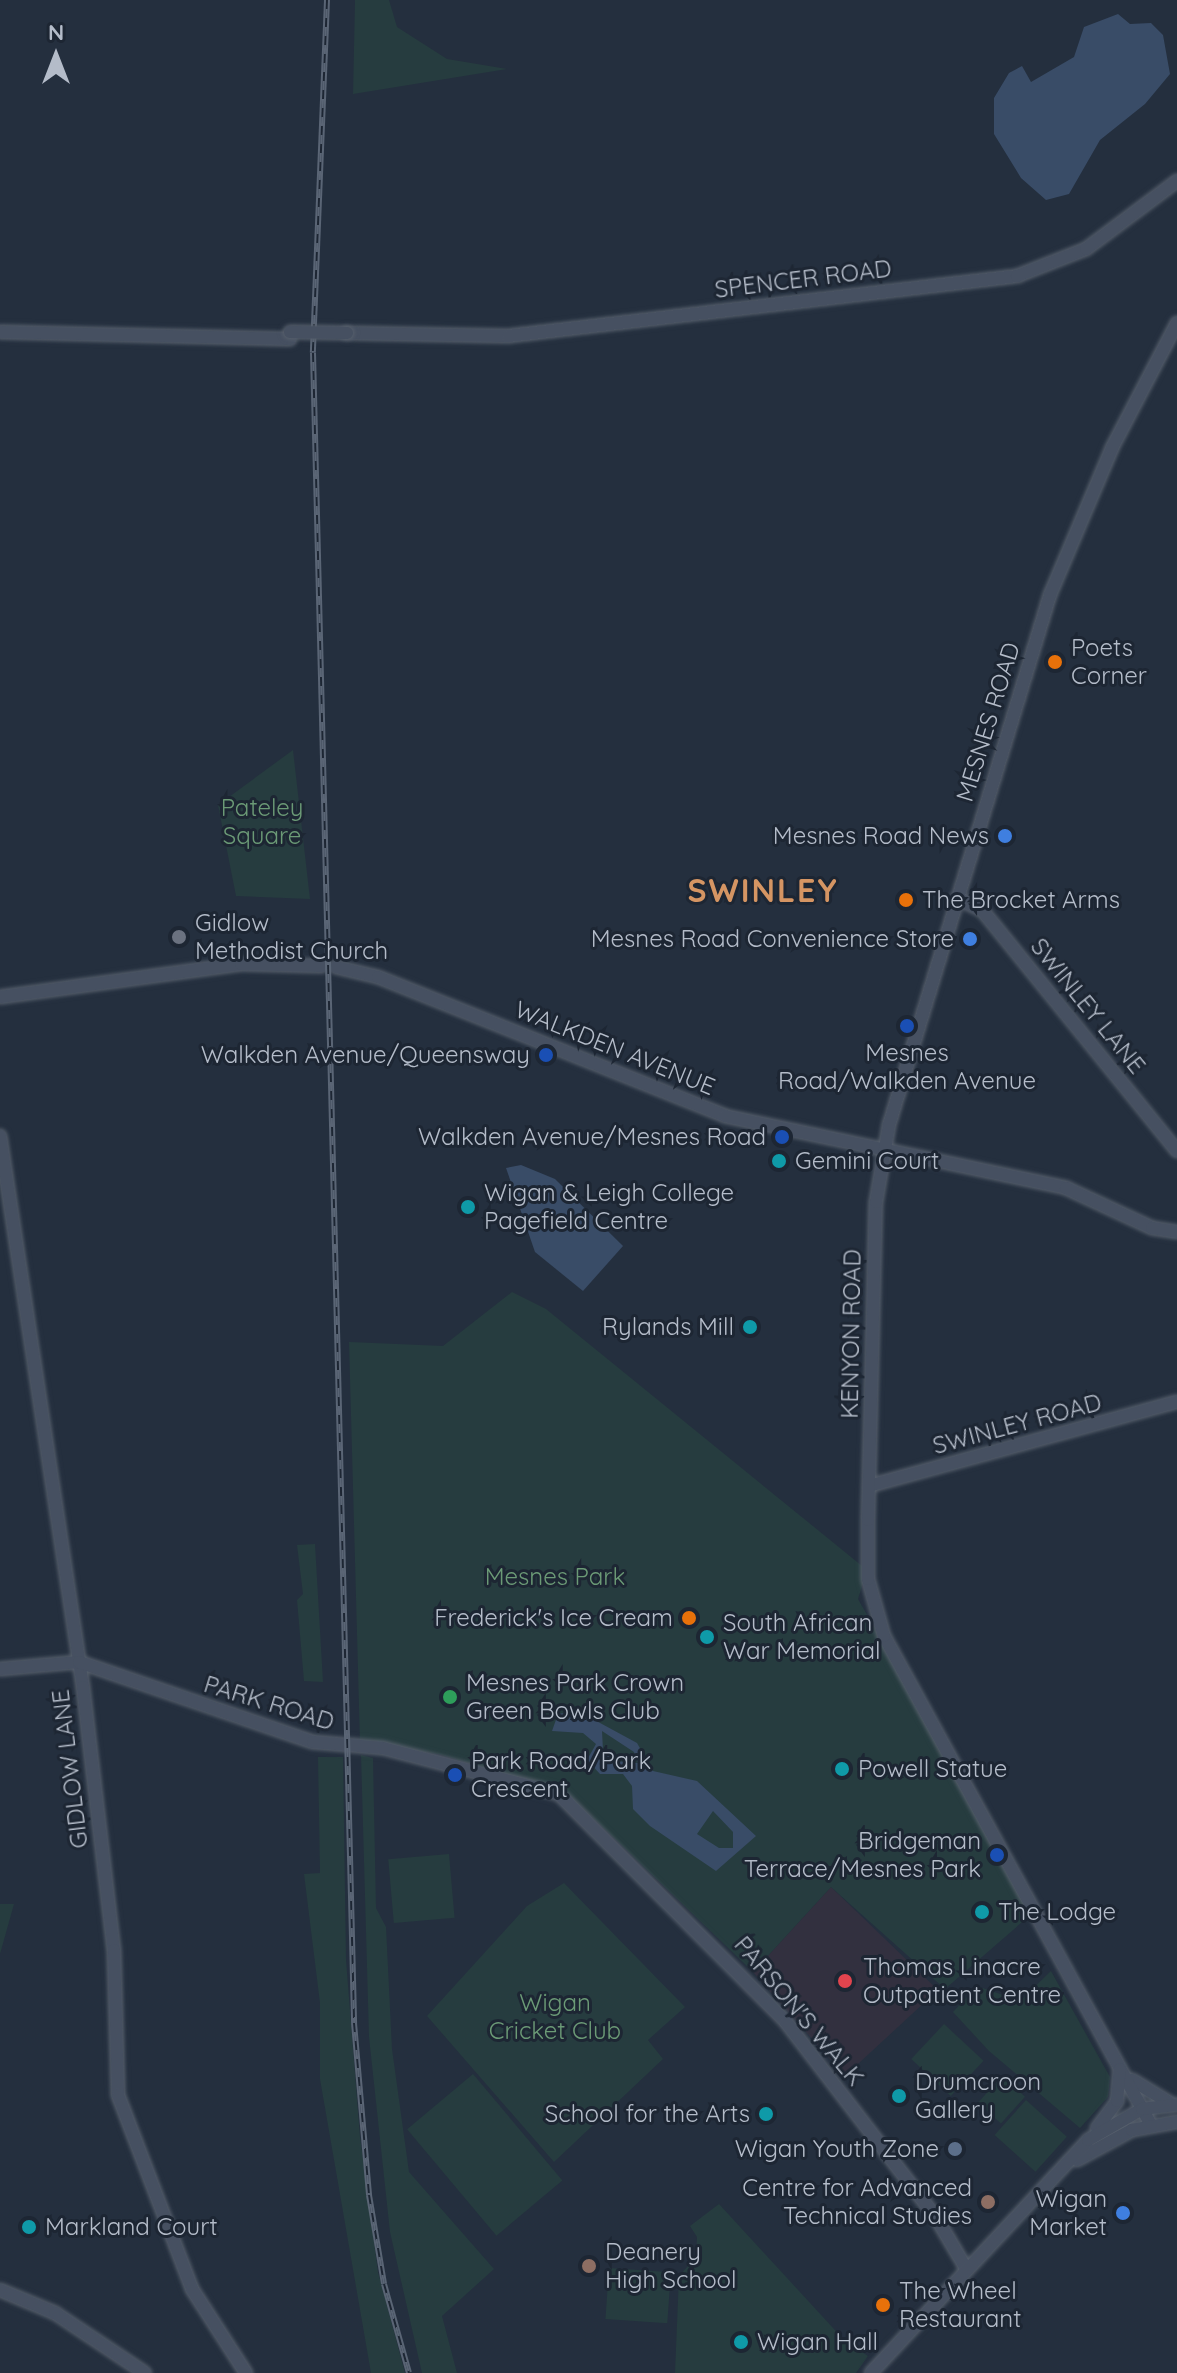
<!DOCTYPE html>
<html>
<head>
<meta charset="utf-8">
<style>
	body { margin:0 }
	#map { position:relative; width:1177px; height:2373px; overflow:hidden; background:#242f3e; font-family:Quicksand,sans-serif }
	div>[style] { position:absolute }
	.medical>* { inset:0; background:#32303f }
	.green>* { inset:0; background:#263c3f; transform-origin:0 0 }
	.water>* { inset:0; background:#394c67 }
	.roads { filter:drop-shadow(0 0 2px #565f6c) drop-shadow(0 0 2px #565f6c) }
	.secondary>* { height:12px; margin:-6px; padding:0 6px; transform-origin:6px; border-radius:6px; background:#465061 }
	.rail>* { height:6px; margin-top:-3px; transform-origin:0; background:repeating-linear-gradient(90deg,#1d2633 0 9px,#5a6575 0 18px); box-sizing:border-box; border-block:2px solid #5a6575 }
	.bridges { filter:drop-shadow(0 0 2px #565f6c) drop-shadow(0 0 2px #565f6c) }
	.secondary-bridge>* { height:12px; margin:-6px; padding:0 6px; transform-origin:6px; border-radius:6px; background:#465061 }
	.dots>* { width:22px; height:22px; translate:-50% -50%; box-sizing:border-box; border:4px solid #1d2633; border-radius:50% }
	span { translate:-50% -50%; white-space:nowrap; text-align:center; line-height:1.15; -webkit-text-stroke:6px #1d2633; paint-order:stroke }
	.street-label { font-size:24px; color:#b4bcc9 }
	.poi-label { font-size:24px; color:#b4bcc9 }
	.left { translate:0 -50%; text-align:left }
	.right { translate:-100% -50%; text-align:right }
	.park-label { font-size:24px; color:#6b9a76 }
	.district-label { font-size:32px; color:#d59563; font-weight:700; letter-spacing:2px }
	.north { position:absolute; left:16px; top:16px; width:80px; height:80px; -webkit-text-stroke:6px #1d2633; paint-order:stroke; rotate:0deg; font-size:22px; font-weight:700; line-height:32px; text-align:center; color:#b4bcc9 }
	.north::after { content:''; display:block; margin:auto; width:28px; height:36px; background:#b4bcc9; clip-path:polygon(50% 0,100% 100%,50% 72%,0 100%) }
</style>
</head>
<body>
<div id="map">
	<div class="medical">
		<i style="clip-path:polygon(831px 1887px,938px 1990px,845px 2076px,753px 1972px)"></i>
	</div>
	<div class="green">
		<i style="clip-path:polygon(355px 0,389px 0,397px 27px,447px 59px,507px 69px,353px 94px)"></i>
		<i style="clip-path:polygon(293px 750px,310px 899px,236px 896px,218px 805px)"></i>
		<i style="clip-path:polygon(512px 1292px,546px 1309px,867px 1570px,858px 1599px,1036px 1910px,945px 1989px,831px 1887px,753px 1972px,566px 1792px,438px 1754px,360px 1743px,349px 1342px,443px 1346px)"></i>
		<i style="clip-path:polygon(315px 1544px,323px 1682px,304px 1681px,297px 1600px,303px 1594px,297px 1545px)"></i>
		<i style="clip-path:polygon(361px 1755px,373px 1758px,376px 1908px,386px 1927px,392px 2049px,409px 2172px,494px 2269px,442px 2316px,457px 2373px,422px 2373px,390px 2232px,369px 2037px)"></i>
		<i style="clip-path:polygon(318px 1757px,343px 1757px,346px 1960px,360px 2137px,378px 2272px,405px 2373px,371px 2373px,320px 2079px,320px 2003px,304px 1874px,320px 1873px)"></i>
		<i style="left:449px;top:1854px;width:64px;height:61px;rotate:85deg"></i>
		<i style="clip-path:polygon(564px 1883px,685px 2007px,648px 2040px,663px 2059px,554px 2162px,427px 2016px,527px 1906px)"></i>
		<i style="clip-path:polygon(0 1904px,14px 1904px,0 1954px)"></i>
		<i style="clip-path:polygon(1051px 1971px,1110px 2077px,1108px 2097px,1080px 2128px,989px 2051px,953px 2012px,977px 1986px,1020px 2001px)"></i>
		<i style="left:944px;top:2024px;width:54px;height:48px;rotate:43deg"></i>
		<i style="left:473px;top:2074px;width:139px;height:86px;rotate:50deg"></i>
		<i style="left:1002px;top:2076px;width:31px;height:36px;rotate:42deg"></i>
		<i style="left:1026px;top:2100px;width:55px;height:47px;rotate:42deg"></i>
		<i style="clip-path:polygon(719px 2204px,845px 2341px,868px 2356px,856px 2373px,675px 2373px,679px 2276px,696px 2257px,697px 2237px,690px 2226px)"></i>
		<i style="left:609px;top:2268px;width:62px;height:51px;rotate:4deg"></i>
	</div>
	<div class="water">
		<i style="clip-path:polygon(1118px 14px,1130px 24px,1151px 23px,1163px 35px,1170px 74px,1145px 104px,1100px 140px,1069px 194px,1046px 200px,1021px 178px,994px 134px,994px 98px,1009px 73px,1022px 66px,1031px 82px,1074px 57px,1084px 27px)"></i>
		<i style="clip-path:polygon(521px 1165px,555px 1179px,623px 1246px,583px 1291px,535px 1252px,506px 1168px)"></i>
		<i style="clip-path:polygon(evenodd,578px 1711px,637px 1743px,653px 1771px,697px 1781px,756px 1836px,716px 1871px,650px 1826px,633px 1809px,632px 1786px,623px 1774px,600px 1774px,587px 1760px,596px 1744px,583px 1733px,552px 1731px,558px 1714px,578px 1711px,602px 1731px,634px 1752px,638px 1763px,615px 1761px,603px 1750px,602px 1731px,578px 1711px,713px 1811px,733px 1832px,733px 1848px,719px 1848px,697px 1834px,713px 1811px)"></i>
	</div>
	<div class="roads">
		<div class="secondary">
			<i style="left:0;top:332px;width:290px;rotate:1.4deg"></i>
			<i style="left:347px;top:333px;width:161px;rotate:1.1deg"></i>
			<i style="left:508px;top:336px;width:513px;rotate:-6.72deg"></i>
			<i style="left:1017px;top:276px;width:74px;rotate:-21.4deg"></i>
			<i style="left:1086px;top:249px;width:114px;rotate:-36.8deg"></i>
			<i style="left:957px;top:898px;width:28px;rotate:26deg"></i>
			<i style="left:982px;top:910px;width:310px;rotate:51deg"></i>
			<i style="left:336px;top:967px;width:43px;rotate:13.4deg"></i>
			<i style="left:378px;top:977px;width:374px;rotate:21.8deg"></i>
			<i style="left:725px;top:1116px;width:349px;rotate:11.9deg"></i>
			<i style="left:1066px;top:1188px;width:95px;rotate:24.9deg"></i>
			<i style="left:1152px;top:1228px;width:25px;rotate:9deg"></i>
			<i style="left:0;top:997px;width:243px;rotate:-7.8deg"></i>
			<i style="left:241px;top:964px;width:81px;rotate:1.4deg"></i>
			<i style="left:0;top:1136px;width:557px;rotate:81.43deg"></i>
			<i style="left:83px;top:1687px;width:265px;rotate:83.3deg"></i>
			<i style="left:114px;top:1950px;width:145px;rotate:88.4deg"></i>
			<i style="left:118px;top:2095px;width:208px;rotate:69.1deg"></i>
			<i style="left:192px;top:2289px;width:100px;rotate:57.3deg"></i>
			<i style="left:869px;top:1486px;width:319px;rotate:-15.3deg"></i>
			<i style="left:0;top:1669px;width:79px;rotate:-5.1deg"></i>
			<i style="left:79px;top:1662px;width:247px;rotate:18.9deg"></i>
			<i style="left:313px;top:1742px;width:70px;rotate:4.9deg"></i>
			<i style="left:383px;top:1748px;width:182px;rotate:14.6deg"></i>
			<i style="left:559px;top:1794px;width:322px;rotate:45.1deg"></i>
			<i style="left:786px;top:2022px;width:248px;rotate:52.5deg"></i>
			<i style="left:937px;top:2219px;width:59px;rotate:59.5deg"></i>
			<i style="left:1132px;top:2080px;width:44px;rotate:31.2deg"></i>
			<i style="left:1151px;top:2125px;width:557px;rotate:-118.64deg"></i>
			<i style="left:884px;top:1636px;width:59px;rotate:-105.7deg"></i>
			<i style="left:868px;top:1579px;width:59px;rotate:-90deg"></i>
			<i style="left:868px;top:1520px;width:318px;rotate:-88.6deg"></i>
			<i style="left:876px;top:1202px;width:78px;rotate:-80.4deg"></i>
			<i style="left:889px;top:1125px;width:554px;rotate:-73.1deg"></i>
			<i style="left:1050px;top:595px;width:160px;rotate:-67.1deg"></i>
			<i style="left:1112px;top:448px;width:141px;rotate:-62.5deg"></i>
			<i style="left:1097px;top:2128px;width:34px;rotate:-53deg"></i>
			<i style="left:1117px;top:2101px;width:32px;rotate:-85deg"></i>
			<i style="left:1077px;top:2160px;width:63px;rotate:-28.6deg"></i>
			<i style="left:1132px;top:2130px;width:46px;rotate:-10.1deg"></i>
			<i style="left:0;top:2290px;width:60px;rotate:22.7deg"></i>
			<i style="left:55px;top:2313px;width:108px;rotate:33.7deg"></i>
			<i style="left:871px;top:2373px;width:318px;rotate:-47deg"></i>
			<i style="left:1088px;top:2140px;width:62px;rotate:-29.9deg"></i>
			<i style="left:1142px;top:2109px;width:35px;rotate:-7deg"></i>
		</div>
	</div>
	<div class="rail">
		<i style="left:327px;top:0;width:353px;rotate:92.3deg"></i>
		<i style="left:313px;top:353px;width:1671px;rotate:88.59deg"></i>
		<i style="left:354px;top:2023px;width:173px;rotate:85deg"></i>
		<i style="left:369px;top:2195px;width:90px;rotate:80.4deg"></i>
		<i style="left:384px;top:2284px;width:92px;rotate:74.3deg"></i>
	</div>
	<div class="bridges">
		<div class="secondary-bridge">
			<i style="left:290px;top:332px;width:57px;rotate:1deg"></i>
		</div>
	</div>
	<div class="dots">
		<i style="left:1055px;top:662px;background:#e8710a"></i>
		<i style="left:1005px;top:836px;background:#3f7fe0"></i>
		<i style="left:906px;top:900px;background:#e8710a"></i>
		<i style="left:179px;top:937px;background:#6b7280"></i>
		<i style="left:970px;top:939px;background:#3f7fe0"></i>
		<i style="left:907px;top:1026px;background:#1a4fb4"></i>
		<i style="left:546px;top:1055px;background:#1a4fb4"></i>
		<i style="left:782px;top:1137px;background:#1a4fb4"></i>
		<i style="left:779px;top:1161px;background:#0f9aa8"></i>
		<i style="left:468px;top:1207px;background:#0f9aa8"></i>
		<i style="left:750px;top:1327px;background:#0f9aa8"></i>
		<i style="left:689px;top:1618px;background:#e8710a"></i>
		<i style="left:707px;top:1637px;background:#0f9aa8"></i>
		<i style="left:450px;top:1697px;background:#2e9e5b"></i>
		<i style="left:842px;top:1769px;background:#0f9aa8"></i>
		<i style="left:455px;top:1775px;background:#1a4fb4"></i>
		<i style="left:997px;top:1855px;background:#1a4fb4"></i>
		<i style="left:982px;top:1912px;background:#0f9aa8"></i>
		<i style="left:845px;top:1981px;background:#e0444e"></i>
		<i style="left:899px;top:2096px;background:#0f9aa8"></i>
		<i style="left:766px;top:2114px;background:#0f9aa8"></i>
		<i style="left:955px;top:2149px;background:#5c6f8a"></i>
		<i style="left:988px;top:2202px;background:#8d6e63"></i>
		<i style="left:1123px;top:2213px;background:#3f7fe0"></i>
		<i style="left:29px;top:2227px;background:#0f9aa8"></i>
		<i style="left:589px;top:2266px;background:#8d6e63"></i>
		<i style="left:883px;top:2305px;background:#e8710a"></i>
		<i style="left:741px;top:2342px;background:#0f9aa8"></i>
	</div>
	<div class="street-label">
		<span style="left:803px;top:279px;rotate:-7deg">SPENCER ROAD</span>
		<span style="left:988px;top:722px;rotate:-73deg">MESNES ROAD</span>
		<span style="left:1088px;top:1006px;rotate:51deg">SWINLEY LANE</span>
		<span style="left:615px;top:1048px;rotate:22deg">WALKDEN AVENUE</span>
		<span style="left:851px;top:1334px;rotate:-89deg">KENYON ROAD</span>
		<span style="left:1017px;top:1424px;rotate:-15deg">SWINLEY ROAD</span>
		<span style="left:269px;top:1703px;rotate:17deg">PARK ROAD</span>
		<span style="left:70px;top:1769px;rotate:-97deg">GIDLOW LANE</span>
		<span style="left:799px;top:2011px;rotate:50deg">PARSON'S WALK</span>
	</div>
	<div class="poi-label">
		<span class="left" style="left:1071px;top:662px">Poets<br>Corner</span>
		<span class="right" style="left:989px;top:836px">Mesnes Road News</span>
		<span class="left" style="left:922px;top:900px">The Brocket Arms</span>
		<span class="left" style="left:195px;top:937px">Gidlow<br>Methodist Church</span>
		<span class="right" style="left:954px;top:939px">Mesnes Road Convenience Store</span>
		<span style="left:907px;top:1067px">Mesnes<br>Road/Walkden Avenue</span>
		<span class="right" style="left:530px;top:1055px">Walkden Avenue/Queensway</span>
		<span class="right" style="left:766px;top:1137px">Walkden Avenue/Mesnes Road</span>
		<span class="left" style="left:795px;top:1161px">Gemini Court</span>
		<span class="left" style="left:484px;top:1207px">Wigan &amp; Leigh College<br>Pagefield Centre</span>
		<span class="right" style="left:734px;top:1327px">Rylands Mill</span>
		<span class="right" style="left:673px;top:1618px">Frederick's Ice Cream</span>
		<span class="left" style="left:723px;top:1637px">South African<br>War Memorial</span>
		<span class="left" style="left:466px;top:1697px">Mesnes Park Crown<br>Green Bowls Club</span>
		<span class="left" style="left:471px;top:1775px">Park Road/Park<br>Crescent</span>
		<span class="left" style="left:858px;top:1769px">Powell Statue</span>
		<span class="right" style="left:981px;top:1855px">Bridgeman<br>Terrace/Mesnes Park</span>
		<span class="left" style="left:998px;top:1912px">The Lodge</span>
		<span class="left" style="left:863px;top:1981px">Thomas Linacre<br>Outpatient Centre</span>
		<span class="left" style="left:915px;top:2096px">Drumcroon<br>Gallery</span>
		<span class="right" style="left:750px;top:2114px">School for the Arts</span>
		<span class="right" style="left:939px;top:2149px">Wigan Youth Zone</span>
		<span class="right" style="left:972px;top:2202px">Centre for Advanced<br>Technical Studies</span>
		<span class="right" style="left:1107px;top:2213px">Wigan<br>Market</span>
		<span class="left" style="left:45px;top:2227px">Markland Court</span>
		<span class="left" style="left:605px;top:2266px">Deanery<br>High School</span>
		<span class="left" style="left:899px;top:2305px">The Wheel<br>Restaurant</span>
		<span class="left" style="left:757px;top:2342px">Wigan Hall</span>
	</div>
	<div class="park-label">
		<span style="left:262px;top:822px">Pateley<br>Square</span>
		<span style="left:555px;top:1577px">Mesnes Park</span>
		<span style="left:555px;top:2017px">Wigan<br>Cricket Club</span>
	</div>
	<div class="district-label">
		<span style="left:763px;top:890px">SWINLEY</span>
	</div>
	<div class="north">N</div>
</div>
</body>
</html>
